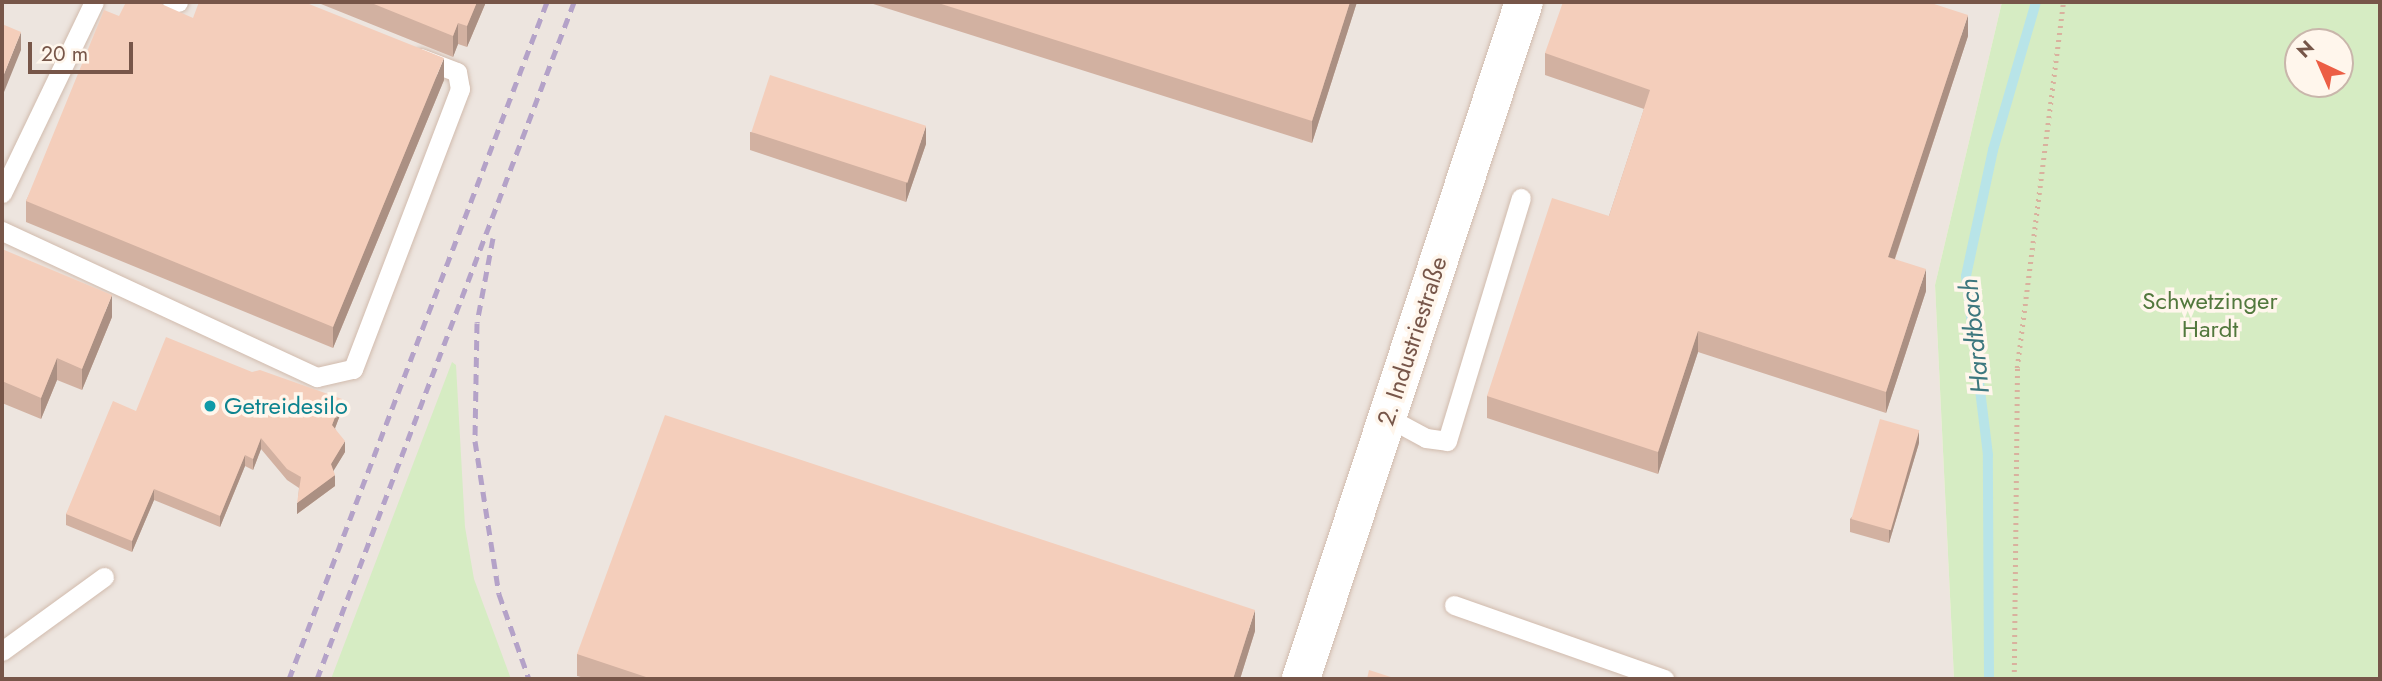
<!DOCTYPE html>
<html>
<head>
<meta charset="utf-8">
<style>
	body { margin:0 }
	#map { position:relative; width:2382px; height:681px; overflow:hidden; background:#fdf2e5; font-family:Jost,sans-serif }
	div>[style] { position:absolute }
	.industrial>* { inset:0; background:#ede5df }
	.green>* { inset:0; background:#d6ecc3 }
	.stream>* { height:10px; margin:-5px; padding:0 5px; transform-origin:5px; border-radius:5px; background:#b8e4e8 }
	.path>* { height:4.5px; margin-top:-2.25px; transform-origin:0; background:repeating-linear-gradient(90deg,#d9b19e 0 2px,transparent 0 7px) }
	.roads { filter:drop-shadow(0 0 2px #d1bbad) drop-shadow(0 0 2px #d1bbad) }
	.lane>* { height:19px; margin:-9.5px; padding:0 9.5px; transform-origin:9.5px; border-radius:9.5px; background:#fff }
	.street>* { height:38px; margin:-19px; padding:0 19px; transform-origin:19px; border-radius:19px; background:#fff }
	.rail>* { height:5px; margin-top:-2.5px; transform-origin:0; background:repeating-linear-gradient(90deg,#b4a2c8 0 10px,transparent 0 17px) }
	.wall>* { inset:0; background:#d2b1a1 }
	.shaded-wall>* { inset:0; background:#ab9083 }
	.building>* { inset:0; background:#f4cebb; transform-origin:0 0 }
	.dots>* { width:19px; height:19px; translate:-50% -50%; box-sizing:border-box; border:4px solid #fff6ec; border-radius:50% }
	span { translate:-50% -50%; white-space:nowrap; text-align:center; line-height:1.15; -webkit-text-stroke:7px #fff6ec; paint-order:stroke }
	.park-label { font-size:24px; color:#52783d }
	.street-label { font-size:24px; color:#775649 }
	.culture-label { font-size:24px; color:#0d838f }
	.left { translate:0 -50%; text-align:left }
	.water-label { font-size:26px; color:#3c777e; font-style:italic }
	.frame { position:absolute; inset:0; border:4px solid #775649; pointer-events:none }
	.north { position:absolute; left:2284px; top:28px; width:70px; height:70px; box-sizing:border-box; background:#fff6ec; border:2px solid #c9b6ab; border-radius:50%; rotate:316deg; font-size:19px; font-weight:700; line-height:28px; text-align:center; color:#775649 }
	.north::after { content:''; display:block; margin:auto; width:24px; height:32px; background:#ec5e45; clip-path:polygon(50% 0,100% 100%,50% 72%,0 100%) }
	.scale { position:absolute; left:28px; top:42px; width:105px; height:32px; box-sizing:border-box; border:4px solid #775649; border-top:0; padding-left:9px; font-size:21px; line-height:24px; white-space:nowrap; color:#775649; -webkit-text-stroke:5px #fff6ec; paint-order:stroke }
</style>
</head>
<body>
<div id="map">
	<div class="industrial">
		<i style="clip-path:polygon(2px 2px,2002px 2px,1935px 285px,1954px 679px,2px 679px)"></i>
	</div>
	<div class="green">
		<i style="clip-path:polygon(evenodd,2002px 2px,2380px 2px,2380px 679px,1954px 679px,1935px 285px,2002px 2px,2298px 42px,2340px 42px,2340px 84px,2298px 84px,2298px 42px)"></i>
		<i style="clip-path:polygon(452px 362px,456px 365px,465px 527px,474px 579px,511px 679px,331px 679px)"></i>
	</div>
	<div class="stream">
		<i style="left:1989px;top:679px;width:224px;rotate:-90.3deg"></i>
		<i style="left:1988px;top:455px;width:180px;rotate:-97deg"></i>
		<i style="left:1966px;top:276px;width:129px;rotate:-77.9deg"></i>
		<i style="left:1993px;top:150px;width:154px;rotate:-73.8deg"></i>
	</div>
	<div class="path">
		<i style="left:2014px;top:679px;width:311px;rotate:-89.4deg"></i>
		<i style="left:2017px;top:368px;width:369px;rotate:-82.8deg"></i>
	</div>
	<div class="roads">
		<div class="lane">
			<i style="left:172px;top:2px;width:6px"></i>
			<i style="left:2px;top:193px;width:212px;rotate:-64.3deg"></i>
			<i style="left:2px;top:231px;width:347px;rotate:24.9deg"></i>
			<i style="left:317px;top:377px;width:37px;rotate:-13deg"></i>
			<i style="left:353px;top:369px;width:300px;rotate:-69.1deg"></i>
			<i style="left:460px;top:89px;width:17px;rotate:-100deg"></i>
			<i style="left:457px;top:72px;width:39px;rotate:-159deg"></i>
			<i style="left:1387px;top:417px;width:44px;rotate:28.3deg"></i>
			<i style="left:1426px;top:438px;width:21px;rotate:8deg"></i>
			<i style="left:1447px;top:441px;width:254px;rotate:-73.1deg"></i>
			<i style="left:1454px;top:605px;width:223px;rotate:19.4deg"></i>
			<i style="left:2px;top:651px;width:126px;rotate:-36deg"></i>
		</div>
		<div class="street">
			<i style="left:1301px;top:679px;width:713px;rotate:-71.77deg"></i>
		</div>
	</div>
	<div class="rail">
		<i style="left:493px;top:238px;width:86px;rotate:100.7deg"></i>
		<i style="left:477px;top:323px;width:118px;rotate:91deg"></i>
		<i style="left:475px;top:441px;width:155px;rotate:81.1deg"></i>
		<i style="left:499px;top:594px;width:90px;rotate:70.6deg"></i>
		<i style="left:289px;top:679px;width:724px;rotate:-69.14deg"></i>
		<i style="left:317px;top:679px;width:724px;rotate:-69.21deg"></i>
	</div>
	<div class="wall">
		<i style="clip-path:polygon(316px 2px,486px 2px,467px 47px,458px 44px,453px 57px)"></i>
		<i style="clip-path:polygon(867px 2px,1357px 2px,1312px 143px)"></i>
		<i style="clip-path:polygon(119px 16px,193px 18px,444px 80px,333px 348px,26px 222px,26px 201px)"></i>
		<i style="clip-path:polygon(1968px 36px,1895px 259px,1926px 291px,1886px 413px,1698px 352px,1658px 474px,1487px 418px,1487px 396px,1609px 216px,1644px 109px,1545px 75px,1545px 53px)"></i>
		<i style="clip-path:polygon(750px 132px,926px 144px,906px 202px,750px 150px)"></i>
		<i style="clip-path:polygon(2px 249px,112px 317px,82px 390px,57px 380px,41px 419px,2px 403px)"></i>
		<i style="clip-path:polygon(342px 410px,335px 428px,345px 452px,333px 471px,335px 486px,297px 514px,299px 488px,287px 480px,261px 449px,253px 470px,245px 466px,220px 527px,154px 500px,132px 552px,66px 525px,66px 514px,136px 411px)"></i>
		<i style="clip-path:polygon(1919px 443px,1889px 543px,1850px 532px,1850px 519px)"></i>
		<i style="clip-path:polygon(1255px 631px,1240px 679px,588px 679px,577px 676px,577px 654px)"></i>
	</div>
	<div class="shaded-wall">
		<i style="clip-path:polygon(477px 2px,486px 2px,467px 47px,467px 26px)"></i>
		<i style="clip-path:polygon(1350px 2px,1357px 2px,1312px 143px,1312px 121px)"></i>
		<i style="clip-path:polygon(1968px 15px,1968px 36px,1888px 279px,1888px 257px)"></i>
		<i style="clip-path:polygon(458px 23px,458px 44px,453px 57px,453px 36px)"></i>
		<i style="clip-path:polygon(21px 32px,21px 50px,2px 97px,2px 79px)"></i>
		<i style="clip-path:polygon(444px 58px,444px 80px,333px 348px,333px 327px)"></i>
		<i style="clip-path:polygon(926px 126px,926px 144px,906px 202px,906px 184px)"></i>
		<i style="clip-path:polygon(1926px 269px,1926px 291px,1886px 413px,1886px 392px)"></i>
		<i style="clip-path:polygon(112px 295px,112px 317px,82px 390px,82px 369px)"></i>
		<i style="clip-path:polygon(1698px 331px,1698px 352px,1658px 474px,1658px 452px)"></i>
		<i style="clip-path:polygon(57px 358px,57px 380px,41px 419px,41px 398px)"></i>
		<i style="clip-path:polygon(342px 399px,342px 410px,332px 436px,332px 425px)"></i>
		<i style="clip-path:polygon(1919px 430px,1919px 443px,1889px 543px,1889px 530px)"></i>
		<i style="clip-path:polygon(261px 438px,261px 449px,253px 470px,253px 459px)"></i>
		<i style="clip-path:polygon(345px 441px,345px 452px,331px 475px,331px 464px)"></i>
		<i style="clip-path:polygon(245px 455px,245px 466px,220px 527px,220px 516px)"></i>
		<i style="clip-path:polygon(335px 475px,335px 486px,297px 514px,297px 503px)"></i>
		<i style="clip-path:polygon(154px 489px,154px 500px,132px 552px,132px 541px)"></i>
		<i style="clip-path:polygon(1255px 610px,1255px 631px,1240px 679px,1233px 679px)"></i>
	</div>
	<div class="building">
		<i style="clip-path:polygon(126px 2px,157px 2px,193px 18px,199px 2px,304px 2px,444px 58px,333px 327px,26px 201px,104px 10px,119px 16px)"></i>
		<i style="clip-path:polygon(369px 2px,477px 2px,467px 26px,458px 23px,453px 36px)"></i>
		<i style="clip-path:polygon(935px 2px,1350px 2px,1312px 121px)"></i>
		<i style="clip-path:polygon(1563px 2px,1928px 2px,1968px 15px,1888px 257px,1926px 269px,1886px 392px,1698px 331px,1658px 452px,1487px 396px,1552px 198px,1609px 216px,1650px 90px,1545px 53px)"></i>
		<i style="clip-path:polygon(2px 24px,21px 32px,2px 79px)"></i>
		<i style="left:770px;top:75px;width:164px;height:60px;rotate:18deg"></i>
		<i style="clip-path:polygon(2px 249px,112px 295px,82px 369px,57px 358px,41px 398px,2px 381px)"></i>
		<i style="clip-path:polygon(166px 337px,252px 372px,260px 370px,342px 399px,332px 425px,345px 441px,331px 464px,335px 475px,297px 503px,301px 477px,287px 469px,261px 438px,253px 459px,245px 455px,220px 516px,154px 489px,132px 541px,66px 514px,113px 401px,136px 411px)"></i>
		<i style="clip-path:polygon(665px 415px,1255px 610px,1233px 679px,652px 679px,577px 654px)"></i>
		<i style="left:1880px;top:419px;width:41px;height:104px;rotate:16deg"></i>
		<i style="clip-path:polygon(1369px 670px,1397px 679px,1367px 679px)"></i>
	</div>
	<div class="dots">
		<i style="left:210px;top:406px;background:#0f9aa8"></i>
	</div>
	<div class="park-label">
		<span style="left:2210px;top:315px">Schwetzinger<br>Hardt</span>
	</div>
	<div class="street-label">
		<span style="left:1412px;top:341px;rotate:-72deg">2. Industriestraße</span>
	</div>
	<div class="culture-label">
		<span class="left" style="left:224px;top:406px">Getreidesilo</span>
	</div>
	<div class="water-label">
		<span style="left:1975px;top:336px;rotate:-96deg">Hardtbach</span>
	</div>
	<div class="frame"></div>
	<div class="north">N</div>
	<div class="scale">20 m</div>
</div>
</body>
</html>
